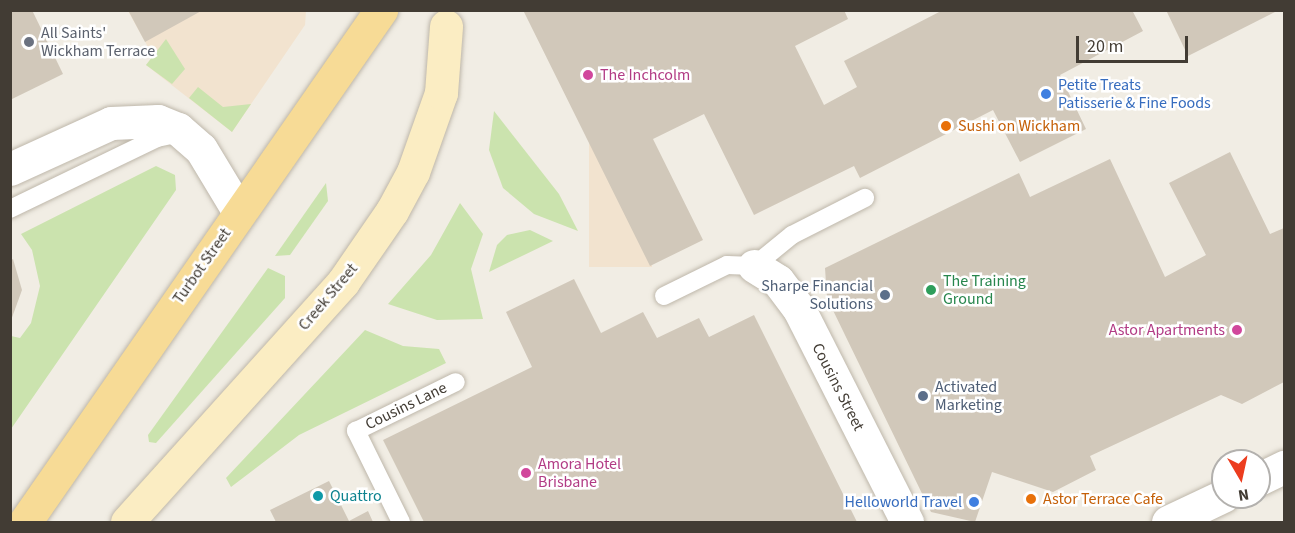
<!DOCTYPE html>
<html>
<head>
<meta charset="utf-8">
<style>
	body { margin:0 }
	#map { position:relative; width:1295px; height:533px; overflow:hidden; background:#f1ede4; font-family:"Source Sans 3",sans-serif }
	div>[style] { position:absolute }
	.commercial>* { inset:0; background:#f2e3cf; transform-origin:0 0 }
	.green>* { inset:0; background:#cbe3ae }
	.building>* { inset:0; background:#d1c8ba }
	.roads { filter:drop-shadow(0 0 2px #beb7aa) drop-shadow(0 0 2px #beb7aa) }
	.lane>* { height:18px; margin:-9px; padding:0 9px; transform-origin:9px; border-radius:9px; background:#fff }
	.street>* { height:33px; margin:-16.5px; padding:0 16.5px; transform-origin:16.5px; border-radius:16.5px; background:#fff }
	.secondary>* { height:33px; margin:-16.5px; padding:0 16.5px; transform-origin:16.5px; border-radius:16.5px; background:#fbedc3 }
	.primary>* { height:33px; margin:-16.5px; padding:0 16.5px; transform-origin:16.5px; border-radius:16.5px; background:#f7db96 }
	.dots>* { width:16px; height:16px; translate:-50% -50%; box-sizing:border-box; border:3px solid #fff; border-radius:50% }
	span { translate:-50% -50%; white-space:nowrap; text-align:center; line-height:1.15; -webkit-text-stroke:5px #fff; paint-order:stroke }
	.worship-label { font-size:16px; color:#5b616d }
	.left { translate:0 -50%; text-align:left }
	.hotel-label { font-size:16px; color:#b23c85 }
	.right { translate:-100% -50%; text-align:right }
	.shop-label { font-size:16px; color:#366cbe }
	.food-label { font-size:16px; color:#c56008 }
	.street-label { font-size:16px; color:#423c34 }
	.leisure-label { font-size:16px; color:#27864d }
	.service-label { font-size:16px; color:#4e5e75 }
	.culture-label { font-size:16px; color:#0d838f }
	.frame { position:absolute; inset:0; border:12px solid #423c34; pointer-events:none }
	.north { position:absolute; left:1211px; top:449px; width:60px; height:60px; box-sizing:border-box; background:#fff; border:2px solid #b3b1ae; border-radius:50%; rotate:171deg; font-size:16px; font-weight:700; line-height:24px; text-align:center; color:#423c34 }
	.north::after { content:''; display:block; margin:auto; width:21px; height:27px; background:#ec3d1f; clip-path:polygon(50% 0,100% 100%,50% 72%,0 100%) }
	.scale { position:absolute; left:1076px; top:36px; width:112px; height:27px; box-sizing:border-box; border:3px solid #423c34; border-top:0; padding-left:8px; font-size:18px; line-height:21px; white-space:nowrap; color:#423c34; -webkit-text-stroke:4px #fff; paint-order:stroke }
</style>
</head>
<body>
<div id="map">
	<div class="commercial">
		<i style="clip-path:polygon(128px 11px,306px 11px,305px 25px,232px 132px,146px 65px,153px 56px)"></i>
		<i style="left:589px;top:11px;width:63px;height:256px"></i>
	</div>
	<div class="green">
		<i style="clip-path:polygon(166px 39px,185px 69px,172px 84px,146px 65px)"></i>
		<i style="clip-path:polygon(198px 87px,223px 107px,251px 104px,232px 132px,189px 98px)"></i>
		<i style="clip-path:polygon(494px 111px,559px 194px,578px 231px,534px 214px,503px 188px,489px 150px)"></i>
		<i style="clip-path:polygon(156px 166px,175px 175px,176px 190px,11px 429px,11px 336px,20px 338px,31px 323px,40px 286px,32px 250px,21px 234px)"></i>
		<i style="clip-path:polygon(326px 183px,328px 201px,290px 255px,275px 256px)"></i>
		<i style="clip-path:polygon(460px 203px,483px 234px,471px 269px,483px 319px,437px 320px,388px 304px,431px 255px)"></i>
		<i style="clip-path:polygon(530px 230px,553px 241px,489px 272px,497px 245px,507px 235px)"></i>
		<i style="clip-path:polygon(268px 268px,285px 276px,285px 298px,156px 443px,149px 442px,148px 435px)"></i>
		<i style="clip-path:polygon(365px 330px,403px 346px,439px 349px,446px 363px,299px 435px,231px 487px,226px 478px)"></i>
	</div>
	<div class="building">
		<i style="clip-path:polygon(10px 10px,32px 10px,63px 74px,10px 100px)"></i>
		<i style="clip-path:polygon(128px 10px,203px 10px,145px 42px)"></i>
		<i style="clip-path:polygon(523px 10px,844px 10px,848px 19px,795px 46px,824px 105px,857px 87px,844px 61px,943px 10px,1132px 10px,1143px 31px,1060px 75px,1086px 129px,1020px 162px,993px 110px,860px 178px,854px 166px,754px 215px,704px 114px,653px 139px,703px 240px,650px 266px)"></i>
		<i style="clip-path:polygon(1166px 10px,1279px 10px,1188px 56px)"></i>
		<i style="clip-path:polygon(1230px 152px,1270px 234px,1284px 228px,1284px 382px,1242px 404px,1221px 395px,1090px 456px,1096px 470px,1053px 492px,992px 472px,975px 522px,931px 512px,827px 298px,825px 268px,1019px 173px,1030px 197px,1110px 159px,1165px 277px,1206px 255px,1169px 183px)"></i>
		<i style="clip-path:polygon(13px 259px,22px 290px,10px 323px,10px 261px)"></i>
		<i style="clip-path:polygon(574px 279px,601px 333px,643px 312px,657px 338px,699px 318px,709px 337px,754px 315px,857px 522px,424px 522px,383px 440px,532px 367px,506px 312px)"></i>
		<i style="clip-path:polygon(329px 481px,349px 521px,368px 511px,373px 522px,276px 522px,270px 510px)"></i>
	</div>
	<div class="roads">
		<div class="lane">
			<i style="left:10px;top:209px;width:163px;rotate:-25.8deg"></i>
			<i style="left:157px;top:138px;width:24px;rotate:-12deg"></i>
			<i style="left:664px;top:296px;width:70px;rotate:-26.2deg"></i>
			<i style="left:727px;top:265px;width:27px;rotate:2deg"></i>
			<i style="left:754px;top:266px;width:49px;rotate:-39.2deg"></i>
			<i style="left:792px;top:235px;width:82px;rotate:-26.9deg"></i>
			<i style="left:401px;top:522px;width:102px;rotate:-116.3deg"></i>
			<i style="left:356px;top:431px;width:111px;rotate:-26.1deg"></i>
		</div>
		<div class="street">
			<i style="left:10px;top:169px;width:111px;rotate:-24.5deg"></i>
			<i style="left:111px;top:123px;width:47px;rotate:-2.4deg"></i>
			<i style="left:158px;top:121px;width:22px;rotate:22deg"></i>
			<i style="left:178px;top:129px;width:30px;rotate:41deg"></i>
			<i style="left:201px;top:149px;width:74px;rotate:58.9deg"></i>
			<i style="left:754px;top:266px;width:28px;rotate:32deg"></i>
			<i style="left:778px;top:281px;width:35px;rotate:53deg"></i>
			<i style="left:799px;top:309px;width:239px;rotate:63.1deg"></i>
			<i style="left:1259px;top:479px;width:28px;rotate:-26deg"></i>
			<i style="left:1168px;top:522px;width:61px;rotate:-25.3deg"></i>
		</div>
		<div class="secondary">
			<i style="left:127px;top:522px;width:323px;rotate:-48deg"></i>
			<i style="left:343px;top:282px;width:86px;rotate:-55.4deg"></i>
			<i style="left:392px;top:211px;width:44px;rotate:-61.7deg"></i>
			<i style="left:413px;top:172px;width:84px;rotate:-70.5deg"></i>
			<i style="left:441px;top:93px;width:67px;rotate:-85.7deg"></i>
		</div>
		<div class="primary">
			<i style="left:25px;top:522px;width:624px;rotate:-55.19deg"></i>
		</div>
	</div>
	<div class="dots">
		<i style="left:29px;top:42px;background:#6b7280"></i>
		<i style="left:588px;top:75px;background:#d1479c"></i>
		<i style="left:1046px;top:94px;background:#3f7fe0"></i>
		<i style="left:946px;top:126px;background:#e8710a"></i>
		<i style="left:931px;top:290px;background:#2e9e5b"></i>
		<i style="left:885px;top:295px;background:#5c6f8a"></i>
		<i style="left:1237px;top:330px;background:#d1479c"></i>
		<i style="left:923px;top:396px;background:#5c6f8a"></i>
		<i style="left:526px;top:473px;background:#d1479c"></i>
		<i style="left:318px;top:496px;background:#0f9aa8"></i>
		<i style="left:1031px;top:499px;background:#e8710a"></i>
		<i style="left:974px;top:502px;background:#3f7fe0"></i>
	</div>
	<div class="worship-label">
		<span class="left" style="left:41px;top:42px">All Saints'<br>Wickham Terrace</span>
	</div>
	<div class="hotel-label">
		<span class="left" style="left:600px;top:75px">The Inchcolm</span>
		<span class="right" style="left:1225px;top:330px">Astor Apartments</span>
		<span class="left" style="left:538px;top:473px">Amora Hotel<br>Brisbane</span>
	</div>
	<div class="shop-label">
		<span class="left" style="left:1058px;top:94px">Petite Treats<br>Patisserie &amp; Fine Foods</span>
		<span class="right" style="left:962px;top:502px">Helloworld Travel</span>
	</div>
	<div class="food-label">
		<span class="left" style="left:958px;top:126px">Sushi on Wickham</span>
		<span class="left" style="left:1043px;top:499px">Astor Terrace Cafe</span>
	</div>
	<div class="street-label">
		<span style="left:202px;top:266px;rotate:-55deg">Turbot Street</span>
		<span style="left:328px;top:297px;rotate:-50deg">Creek Street</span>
		<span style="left:838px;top:387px;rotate:63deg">Cousins Street</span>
		<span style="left:406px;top:406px;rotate:-26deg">Cousins Lane</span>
	</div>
	<div class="leisure-label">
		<span class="left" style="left:943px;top:290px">The Training<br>Ground</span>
	</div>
	<div class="service-label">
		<span class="right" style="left:873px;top:295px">Sharpe Financial<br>Solutions</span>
		<span class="left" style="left:935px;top:396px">Activated<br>Marketing</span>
	</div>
	<div class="culture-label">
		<span class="left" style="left:330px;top:496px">Quattro</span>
	</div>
	<div class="frame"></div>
	<div class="north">N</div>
	<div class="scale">20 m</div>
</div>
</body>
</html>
